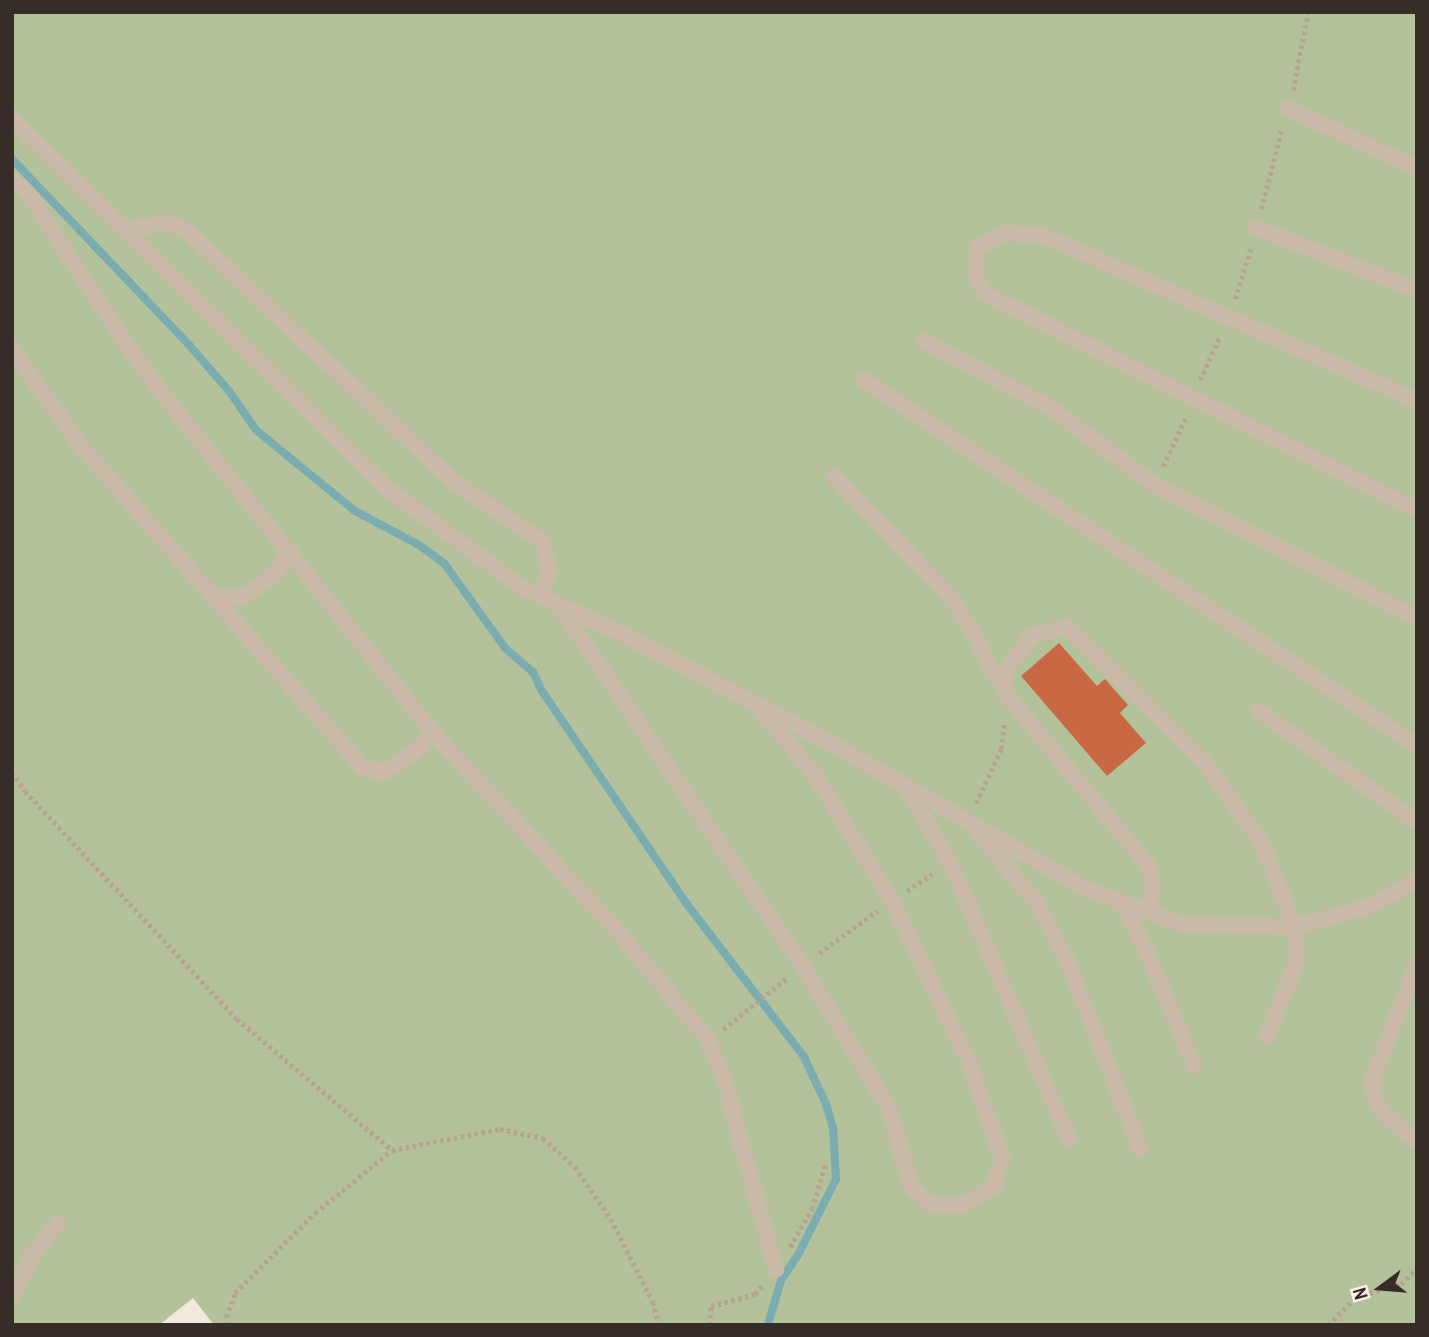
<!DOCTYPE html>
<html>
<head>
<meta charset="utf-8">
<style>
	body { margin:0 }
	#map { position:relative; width:1429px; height:1337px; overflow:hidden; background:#f2e8db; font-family:"Archivo Narrow",sans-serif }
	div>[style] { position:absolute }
	.green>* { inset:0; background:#b3c29b }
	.stream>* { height:8px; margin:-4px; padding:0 4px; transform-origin:4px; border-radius:4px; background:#7aacb0 }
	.building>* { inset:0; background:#c86944 }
	.path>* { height:4.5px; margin-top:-2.25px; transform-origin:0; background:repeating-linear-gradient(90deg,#b6a391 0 3.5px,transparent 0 7px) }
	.lane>* { height:16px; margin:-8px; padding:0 8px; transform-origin:8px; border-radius:8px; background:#cbb9a7 }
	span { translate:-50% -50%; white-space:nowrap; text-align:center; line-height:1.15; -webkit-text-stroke:6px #faf2e8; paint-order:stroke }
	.frame { position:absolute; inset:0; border:14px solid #372d28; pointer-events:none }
	.north { position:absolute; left:1345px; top:1253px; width:70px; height:70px; -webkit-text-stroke:5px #faf2e8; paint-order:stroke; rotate:254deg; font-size:19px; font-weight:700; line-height:28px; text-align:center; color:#372d28 }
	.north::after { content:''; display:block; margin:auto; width:24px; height:32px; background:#372d28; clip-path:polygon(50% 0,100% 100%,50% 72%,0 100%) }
</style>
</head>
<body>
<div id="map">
	<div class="green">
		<i style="clip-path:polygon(12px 12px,1417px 12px,1417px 1325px,214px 1325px,193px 1298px,159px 1325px,12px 1325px)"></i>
	</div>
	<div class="stream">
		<i style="left:12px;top:159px;width:258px;rotate:46.4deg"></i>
		<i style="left:190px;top:346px;width:60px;rotate:49.1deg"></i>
		<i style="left:229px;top:391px;width:47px;rotate:55.3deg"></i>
		<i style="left:256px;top:430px;width:128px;rotate:39.3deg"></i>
		<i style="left:355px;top:511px;width:72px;rotate:28deg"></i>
		<i style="left:419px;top:545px;width:31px;rotate:36deg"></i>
		<i style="left:444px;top:563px;width:105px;rotate:54.3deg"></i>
		<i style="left:505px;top:648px;width:37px;rotate:41deg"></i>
		<i style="left:533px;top:672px;width:21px;rotate:65deg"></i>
		<i style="left:542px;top:691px;width:256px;rotate:55.8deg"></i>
		<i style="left:686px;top:903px;width:194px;rotate:52.5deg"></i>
		<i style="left:804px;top:1057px;width:52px;rotate:64.9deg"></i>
		<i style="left:826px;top:1104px;width:25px;rotate:74deg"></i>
		<i style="left:833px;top:1128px;width:51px;rotate:86.6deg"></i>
		<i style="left:836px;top:1179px;width:85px;rotate:116.6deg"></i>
		<i style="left:798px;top:1255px;width:30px;rotate:124deg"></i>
		<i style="left:781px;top:1280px;width:47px;rotate:106.1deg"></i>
	</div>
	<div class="building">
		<i style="clip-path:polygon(1059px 643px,1097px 686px,1105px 679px,1128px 705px,1120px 713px,1146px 743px,1107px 776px,1021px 676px)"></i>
	</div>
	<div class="path">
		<i style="left:1293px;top:90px;width:79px;rotate:-79.1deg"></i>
		<i style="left:1261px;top:209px;width:83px;rotate:-75.3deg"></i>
		<i style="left:1235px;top:299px;width:53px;rotate:-72.6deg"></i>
		<i style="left:1200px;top:380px;width:48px;rotate:-65.6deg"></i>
		<i style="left:1163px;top:466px;width:54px;rotate:-64.9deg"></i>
		<i style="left:12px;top:772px;width:23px;rotate:56deg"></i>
		<i style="left:25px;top:791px;width:311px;rotate:47.1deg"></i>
		<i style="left:237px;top:1019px;width:203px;rotate:40.2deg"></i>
		<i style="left:976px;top:803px;width:60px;rotate:-65.2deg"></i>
		<i style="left:1001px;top:749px;width:26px;rotate:-83deg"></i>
		<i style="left:907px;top:891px;width:30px;rotate:-34deg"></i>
		<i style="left:819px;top:953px;width:72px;rotate:-35.9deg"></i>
		<i style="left:723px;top:1029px;width:82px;rotate:-38.6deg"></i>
		<i style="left:790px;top:1247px;width:44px;rotate:-59.9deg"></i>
		<i style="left:812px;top:1209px;width:46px;rotate:-73.5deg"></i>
		<i style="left:227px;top:1325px;width:8px;rotate:-97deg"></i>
		<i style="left:226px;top:1317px;width:26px;rotate:-69deg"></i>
		<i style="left:235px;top:1293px;width:113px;rotate:-45deg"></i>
		<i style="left:315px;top:1213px;width:99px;rotate:-39.3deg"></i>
		<i style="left:392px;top:1150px;width:110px;rotate:-11deg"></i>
		<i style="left:500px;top:1129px;width:44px;rotate:11.8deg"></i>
		<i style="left:543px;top:1138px;width:43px;rotate:42.2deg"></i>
		<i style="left:575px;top:1167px;width:63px;rotate:55.3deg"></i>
		<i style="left:611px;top:1219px;width:93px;rotate:63.2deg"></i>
		<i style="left:653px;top:1302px;width:24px;rotate:75deg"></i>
		<i style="left:709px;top:1325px;width:19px;rotate:-84deg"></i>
		<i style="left:711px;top:1306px;width:46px;rotate:-15.3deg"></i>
		<i style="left:755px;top:1294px;width:12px;rotate:-48deg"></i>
		<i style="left:1328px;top:1325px;width:40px;rotate:-45deg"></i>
		<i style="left:1356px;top:1297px;width:47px;rotate:-16.1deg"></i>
		<i style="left:1401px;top:1284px;width:23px;rotate:-45deg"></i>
	</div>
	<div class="lane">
		<i style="left:1287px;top:108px;width:143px;rotate:24.8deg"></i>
		<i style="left:12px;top:119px;width:529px;rotate:44.54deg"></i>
		<i style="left:389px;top:490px;width:164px;rotate:36.3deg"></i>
		<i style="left:521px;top:587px;width:118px;rotate:25deg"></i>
		<i style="left:628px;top:637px;width:220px;rotate:27.6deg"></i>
		<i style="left:823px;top:739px;width:303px;rotate:29.7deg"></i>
		<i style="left:1086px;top:889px;width:100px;rotate:20.4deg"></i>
		<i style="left:1180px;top:924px;width:115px;rotate:1.5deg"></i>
		<i style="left:1295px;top:927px;width:78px;rotate:-15.6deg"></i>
		<i style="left:1370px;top:906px;width:43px;rotate:-27.8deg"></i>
		<i style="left:1408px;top:886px;width:13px;rotate:-45deg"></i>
		<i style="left:12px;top:179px;width:21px;rotate:41deg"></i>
		<i style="left:28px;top:193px;width:184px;rotate:57deg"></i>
		<i style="left:128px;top:347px;width:56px;rotate:53.7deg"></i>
		<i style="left:161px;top:392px;width:436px;rotate:51.4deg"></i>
		<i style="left:433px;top:733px;width:262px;rotate:47deg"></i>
		<i style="left:612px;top:925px;width:150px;rotate:50.1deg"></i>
		<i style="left:708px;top:1040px;width:40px;rotate:68deg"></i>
		<i style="left:723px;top:1077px;width:200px;rotate:74.6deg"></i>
		<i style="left:1256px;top:228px;width:173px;rotate:21.1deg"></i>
		<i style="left:125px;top:230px;width:42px;rotate:-9.7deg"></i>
		<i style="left:166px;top:223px;width:21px;rotate:19deg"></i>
		<i style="left:186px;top:230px;width:369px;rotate:43.2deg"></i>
		<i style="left:455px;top:483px;width:106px;rotate:33.8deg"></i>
		<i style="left:543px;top:542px;width:33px;rotate:79deg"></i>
		<i style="left:549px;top:574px;width:23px;rotate:115deg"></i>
		<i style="left:924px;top:341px;width:144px;rotate:27.8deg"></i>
		<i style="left:1051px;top:408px;width:129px;rotate:36.5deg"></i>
		<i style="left:1155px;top:485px;width:294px;rotate:26.9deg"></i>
		<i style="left:12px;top:349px;width:119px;rotate:54.6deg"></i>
		<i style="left:81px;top:446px;width:427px;rotate:48.8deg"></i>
		<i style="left:362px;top:767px;width:21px;rotate:17deg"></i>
		<i style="left:382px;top:773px;width:34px;rotate:-32deg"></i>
		<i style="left:411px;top:755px;width:31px;rotate:-45deg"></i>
		<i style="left:864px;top:380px;width:663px;rotate:33.5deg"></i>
		<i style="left:1417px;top:401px;width:409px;rotate:-156.1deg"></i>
		<i style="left:1043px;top:235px;width:39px;rotate:-177deg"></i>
		<i style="left:1004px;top:233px;width:31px;rotate:151deg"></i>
		<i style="left:977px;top:248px;width:28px;rotate:92deg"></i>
		<i style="left:976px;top:276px;width:19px;rotate:65deg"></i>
		<i style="left:984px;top:293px;width:484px;rotate:26.6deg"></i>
		<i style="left:834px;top:477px;width:165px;rotate:45.7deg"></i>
		<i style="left:949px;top:595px;width:52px;rotate:57.5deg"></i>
		<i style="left:977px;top:639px;width:34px;rotate:66deg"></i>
		<i style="left:991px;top:670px;width:16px;rotate:47deg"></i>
		<i style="left:214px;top:598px;width:30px;rotate:-2deg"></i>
		<i style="left:244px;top:597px;width:42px;rotate:-38.2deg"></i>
		<i style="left:277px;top:571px;width:24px;rotate:-54deg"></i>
		<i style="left:559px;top:606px;width:434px;rotate:55.9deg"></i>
		<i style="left:802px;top:965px;width:167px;rotate:58.7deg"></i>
		<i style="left:889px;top:1108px;width:82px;rotate:74.4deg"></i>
		<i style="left:911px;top:1187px;width:28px;rotate:41deg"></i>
		<i style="left:932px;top:1205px;width:29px;rotate:2deg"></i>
		<i style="left:961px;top:1206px;width:39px;rotate:-31deg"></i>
		<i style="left:994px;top:1186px;width:30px;rotate:-75deg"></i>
		<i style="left:1002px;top:1157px;width:103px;rotate:-109.3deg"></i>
		<i style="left:968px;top:1060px;width:176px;rotate:-115.5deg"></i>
		<i style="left:892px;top:901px;width:150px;rotate:-121.4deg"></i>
		<i style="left:814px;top:773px;width:84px;rotate:-130.7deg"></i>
		<i style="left:1259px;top:711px;width:193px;rotate:35.1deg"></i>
		<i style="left:906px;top:787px;width:87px;rotate:59.6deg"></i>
		<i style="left:950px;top:862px;width:301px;rotate:66.8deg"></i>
		<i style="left:974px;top:828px;width:98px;rotate:50deg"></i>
		<i style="left:1037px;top:903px;width:64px;rotate:62.2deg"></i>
		<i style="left:1067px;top:960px;width:202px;rotate:68.8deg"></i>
		<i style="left:1122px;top:904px;width:49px;rotate:61.9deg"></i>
		<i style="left:1145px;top:947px;width:129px;rotate:67.6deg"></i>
		<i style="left:1147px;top:913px;width:30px;rotate:-78deg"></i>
		<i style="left:1153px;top:884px;width:20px;rotate:-105deg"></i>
		<i style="left:1148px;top:865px;width:217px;rotate:-129.8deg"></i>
		<i style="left:1009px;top:698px;width:17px;rotate:-114deg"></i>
		<i style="left:1002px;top:682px;width:16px;rotate:-68deg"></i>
		<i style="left:1008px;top:667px;width:41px;rotate:-52deg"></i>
		<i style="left:1033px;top:635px;width:35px;rotate:-13deg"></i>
		<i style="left:1067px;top:627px;width:190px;rotate:44.4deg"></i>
		<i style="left:1203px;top:760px;width:100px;rotate:54.7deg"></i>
		<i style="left:1261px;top:842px;width:92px;rotate:68.2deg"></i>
		<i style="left:1295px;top:927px;width:34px;rotate:87deg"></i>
		<i style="left:1297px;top:961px;width:81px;rotate:111.8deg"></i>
		<i style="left:1417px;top:965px;width:123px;rotate:111.4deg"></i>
		<i style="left:1372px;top:1080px;width:18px;rotate:84deg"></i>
		<i style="left:1374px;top:1098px;width:20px;rotate:57deg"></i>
		<i style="left:1385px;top:1115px;width:42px;rotate:40.2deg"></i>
		<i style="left:12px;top:1295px;width:48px;rotate:-62.9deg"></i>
		<i style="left:34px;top:1252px;width:38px;rotate:-50deg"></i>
	</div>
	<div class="frame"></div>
	<div class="north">N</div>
</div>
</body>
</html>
